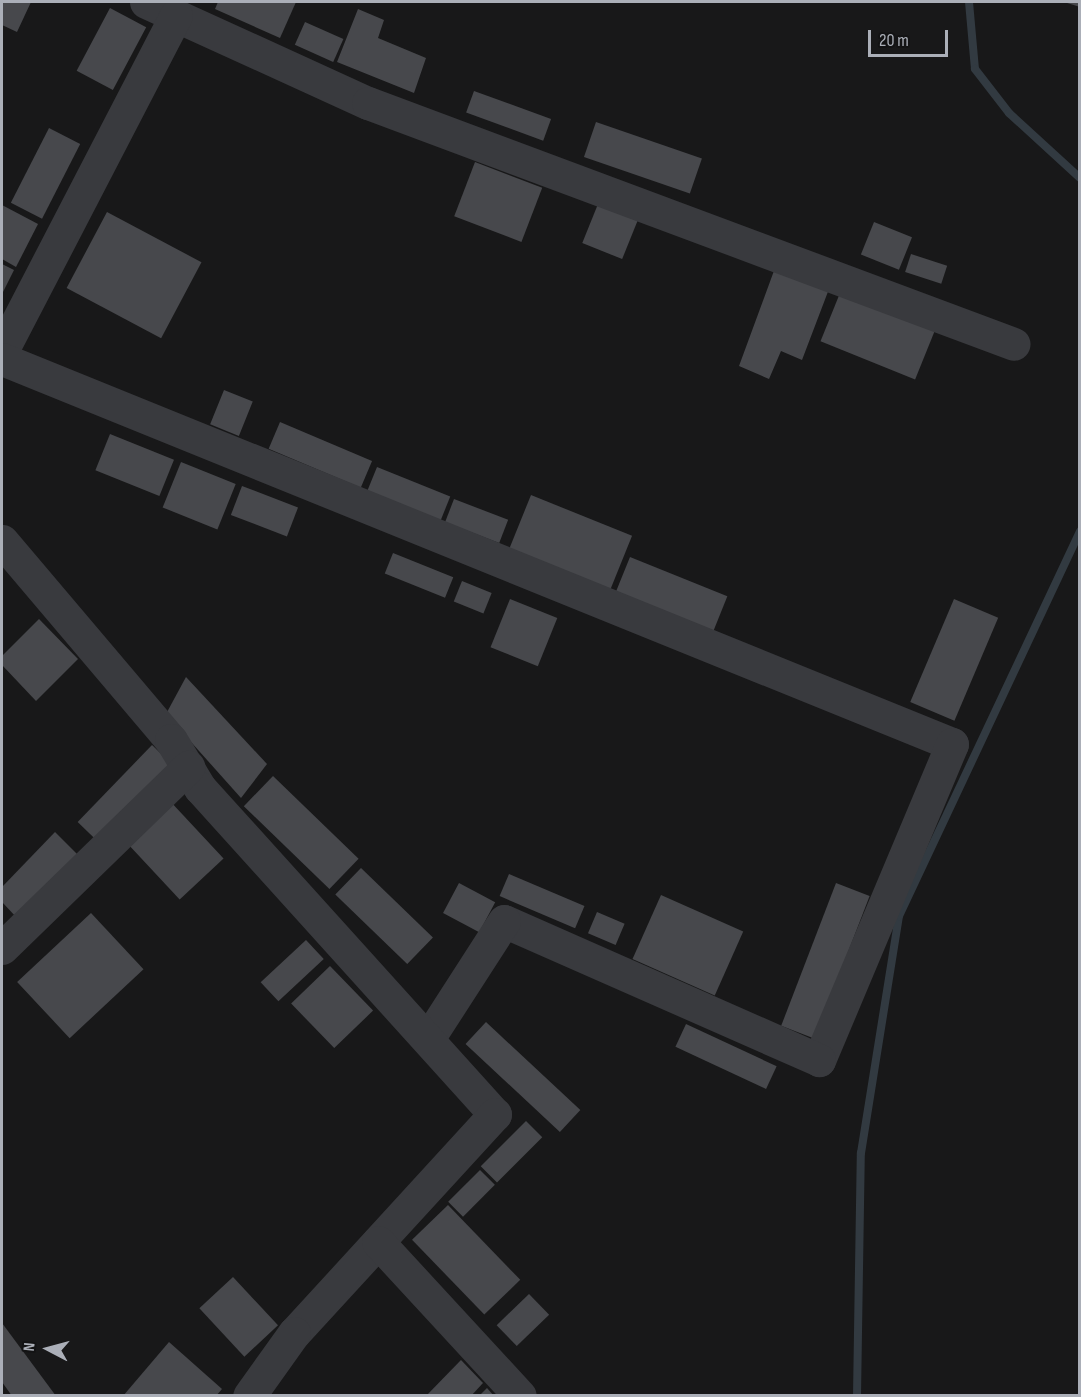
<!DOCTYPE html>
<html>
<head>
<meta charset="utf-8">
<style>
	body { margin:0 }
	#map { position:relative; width:1081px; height:1397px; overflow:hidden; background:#181819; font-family:"Sofia Sans Condensed",sans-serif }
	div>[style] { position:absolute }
	.stream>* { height:8px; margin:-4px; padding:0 4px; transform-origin:4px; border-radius:4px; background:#323a41 }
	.building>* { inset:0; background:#47484c; transform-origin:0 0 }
	.minor>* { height:33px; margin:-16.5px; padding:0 16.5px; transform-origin:16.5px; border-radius:16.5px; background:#393a3e }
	span { translate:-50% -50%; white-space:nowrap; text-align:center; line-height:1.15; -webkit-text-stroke:4.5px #131314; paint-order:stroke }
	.frame { position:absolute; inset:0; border:3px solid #abafb8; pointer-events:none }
	.north { position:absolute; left:18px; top:1319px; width:60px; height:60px; -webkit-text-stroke:4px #131314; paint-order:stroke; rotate:276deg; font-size:16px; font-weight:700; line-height:24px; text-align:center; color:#abafb8 }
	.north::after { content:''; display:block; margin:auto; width:21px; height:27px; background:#abafb8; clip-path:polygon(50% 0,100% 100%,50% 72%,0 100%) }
	.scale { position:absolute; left:868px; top:30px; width:80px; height:27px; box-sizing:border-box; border:3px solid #abafb8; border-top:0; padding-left:8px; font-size:18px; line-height:21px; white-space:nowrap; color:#abafb8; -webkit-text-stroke:4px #131314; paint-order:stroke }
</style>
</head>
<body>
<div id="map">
	<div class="stream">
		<i style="left:969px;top:2px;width:67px;rotate:84.9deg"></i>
		<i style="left:975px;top:69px;width:56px;rotate:52.3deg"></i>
		<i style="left:1009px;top:113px;width:96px;rotate:42.5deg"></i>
		<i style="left:857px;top:1396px;width:243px;rotate:-89.1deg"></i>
		<i style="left:861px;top:1153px;width:240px;rotate:-80.9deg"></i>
		<i style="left:899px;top:916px;width:425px;rotate:-64.8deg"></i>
	</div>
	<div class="building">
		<i style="clip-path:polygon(2px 2px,31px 2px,17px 32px,2px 25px)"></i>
		<i style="clip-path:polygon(218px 2px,296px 2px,280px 38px,215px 9px)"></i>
		<i style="clip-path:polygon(1064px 2px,1080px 2px,1080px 7px)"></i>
		<i style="left:110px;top:8px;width:41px;height:71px;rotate:28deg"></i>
		<i style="clip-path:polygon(358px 9px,384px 20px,378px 38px,426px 58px,414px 93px,337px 62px)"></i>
		<i style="left:305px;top:22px;width:42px;height:25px;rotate:24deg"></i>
		<i style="left:474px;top:91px;width:82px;height:23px;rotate:20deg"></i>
		<i style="left:596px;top:122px;width:112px;height:37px;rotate:19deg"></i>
		<i style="left:49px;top:128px;width:35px;height:84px;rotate:27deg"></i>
		<i style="left:475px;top:162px;width:72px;height:58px;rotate:21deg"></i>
		<i style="left:598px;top:204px;width:43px;height:42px;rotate:22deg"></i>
		<i style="clip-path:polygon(2px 205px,38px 224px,16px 267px,2px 259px)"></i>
		<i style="left:107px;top:212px;width:107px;height:86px;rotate:28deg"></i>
		<i style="left:874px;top:222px;width:41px;height:35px;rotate:22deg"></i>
		<i style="left:911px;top:254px;width:38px;height:19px;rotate:18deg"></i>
		<i style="clip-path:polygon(2px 264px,14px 270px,2px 294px)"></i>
		<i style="clip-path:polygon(775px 268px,829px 289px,802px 360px,781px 351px,769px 379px,739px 366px)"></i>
		<i style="left:840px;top:293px;width:102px;height:52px;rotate:22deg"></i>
		<i style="left:224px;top:390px;width:31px;height:37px;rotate:22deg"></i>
		<i style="left:280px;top:422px;width:100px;height:29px;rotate:23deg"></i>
		<i style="left:110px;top:434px;width:69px;height:39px;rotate:22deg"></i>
		<i style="left:181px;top:462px;width:59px;height:49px;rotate:22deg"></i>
		<i style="left:377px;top:467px;width:79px;height:26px;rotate:22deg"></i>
		<i style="left:242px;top:486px;width:60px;height:31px;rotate:21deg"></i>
		<i style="left:531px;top:495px;width:109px;height:59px;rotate:22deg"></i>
		<i style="left:454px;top:499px;width:58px;height:25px;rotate:21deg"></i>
		<i style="left:393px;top:553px;width:65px;height:22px;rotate:22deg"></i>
		<i style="left:630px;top:557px;width:105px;height:37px;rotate:22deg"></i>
		<i style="left:462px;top:581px;width:32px;height:22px;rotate:22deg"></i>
		<i style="left:510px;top:599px;width:51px;height:52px;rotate:22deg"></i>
		<i style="left:954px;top:599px;width:48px;height:112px;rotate:23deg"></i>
		<i style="clip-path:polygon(39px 619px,78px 659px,36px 701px,2px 665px,2px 656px)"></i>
		<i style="clip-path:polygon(186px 677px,267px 764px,241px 798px,166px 714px)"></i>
		<i style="left:152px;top:745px;width:28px;height:107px;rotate:44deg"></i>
		<i style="left:273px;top:776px;width:119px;height:42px;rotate:44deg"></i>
		<i style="left:169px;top:800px;width:80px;height:60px;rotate:47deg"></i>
		<i style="clip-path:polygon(55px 832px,79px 856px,17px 918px,2px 902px,2px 887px)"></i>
		<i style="left:361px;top:868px;width:100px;height:37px;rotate:44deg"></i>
		<i style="left:509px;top:874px;width:82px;height:24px;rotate:23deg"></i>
		<i style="left:459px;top:883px;width:41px;height:34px;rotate:28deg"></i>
		<i style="left:836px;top:883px;width:36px;height:153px;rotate:21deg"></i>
		<i style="left:661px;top:895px;width:90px;height:70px;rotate:24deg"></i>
		<i style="left:597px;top:912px;width:30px;height:23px;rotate:23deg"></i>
		<i style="left:91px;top:913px;width:77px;height:101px;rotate:47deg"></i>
		<i style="left:306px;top:940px;width:26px;height:62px;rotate:47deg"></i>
		<i style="left:330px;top:966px;width:62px;height:54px;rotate:46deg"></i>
		<i style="left:486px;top:1022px;width:129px;height:30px;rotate:43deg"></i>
		<i style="left:686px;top:1024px;width:100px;height:25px;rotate:25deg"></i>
		<i style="left:526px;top:1121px;width:23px;height:64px;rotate:45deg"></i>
		<i style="left:480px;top:1170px;width:21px;height:45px;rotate:45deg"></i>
		<i style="left:448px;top:1205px;width:104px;height:50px;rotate:46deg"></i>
		<i style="left:233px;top:1277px;width:66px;height:46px;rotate:47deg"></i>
		<i style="left:529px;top:1294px;width:29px;height:45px;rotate:46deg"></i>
		<i style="clip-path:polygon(2px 1323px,56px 1396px,12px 1396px,2px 1382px)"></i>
		<i style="clip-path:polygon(169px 1342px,222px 1389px,216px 1396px,123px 1396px)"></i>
		<i style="clip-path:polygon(461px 1360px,483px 1383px,471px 1396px,426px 1396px)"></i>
		<i style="clip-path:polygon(487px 1388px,494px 1396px,479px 1396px)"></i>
	</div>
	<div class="minor">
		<i style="left:146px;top:2px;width:244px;rotate:24.5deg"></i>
		<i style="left:368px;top:103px;width:689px;rotate:20.46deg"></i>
		<i style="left:2px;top:351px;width:378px;rotate:-62.6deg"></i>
		<i style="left:2px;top:359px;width:1025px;rotate:22.06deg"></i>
		<i style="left:952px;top:744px;width:343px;rotate:112.8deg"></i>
		<i style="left:819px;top:1060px;width:344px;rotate:-156.2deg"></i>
		<i style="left:504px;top:921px;width:140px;rotate:122.8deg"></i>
		<i style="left:2px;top:541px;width:261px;rotate:49.7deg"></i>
		<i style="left:171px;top:740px;width:56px;rotate:58.9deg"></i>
		<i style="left:200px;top:788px;width:440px;rotate:47.9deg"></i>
		<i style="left:495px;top:1114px;width:297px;rotate:132.5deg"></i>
		<i style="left:294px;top:1333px;width:77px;rotate:125.5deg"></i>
		<i style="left:2px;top:948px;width:260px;rotate:-44.2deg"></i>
		<i style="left:378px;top:1242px;width:209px;rotate:47.3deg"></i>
	</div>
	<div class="frame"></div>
	<div class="north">N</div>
	<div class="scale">20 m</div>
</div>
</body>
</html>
